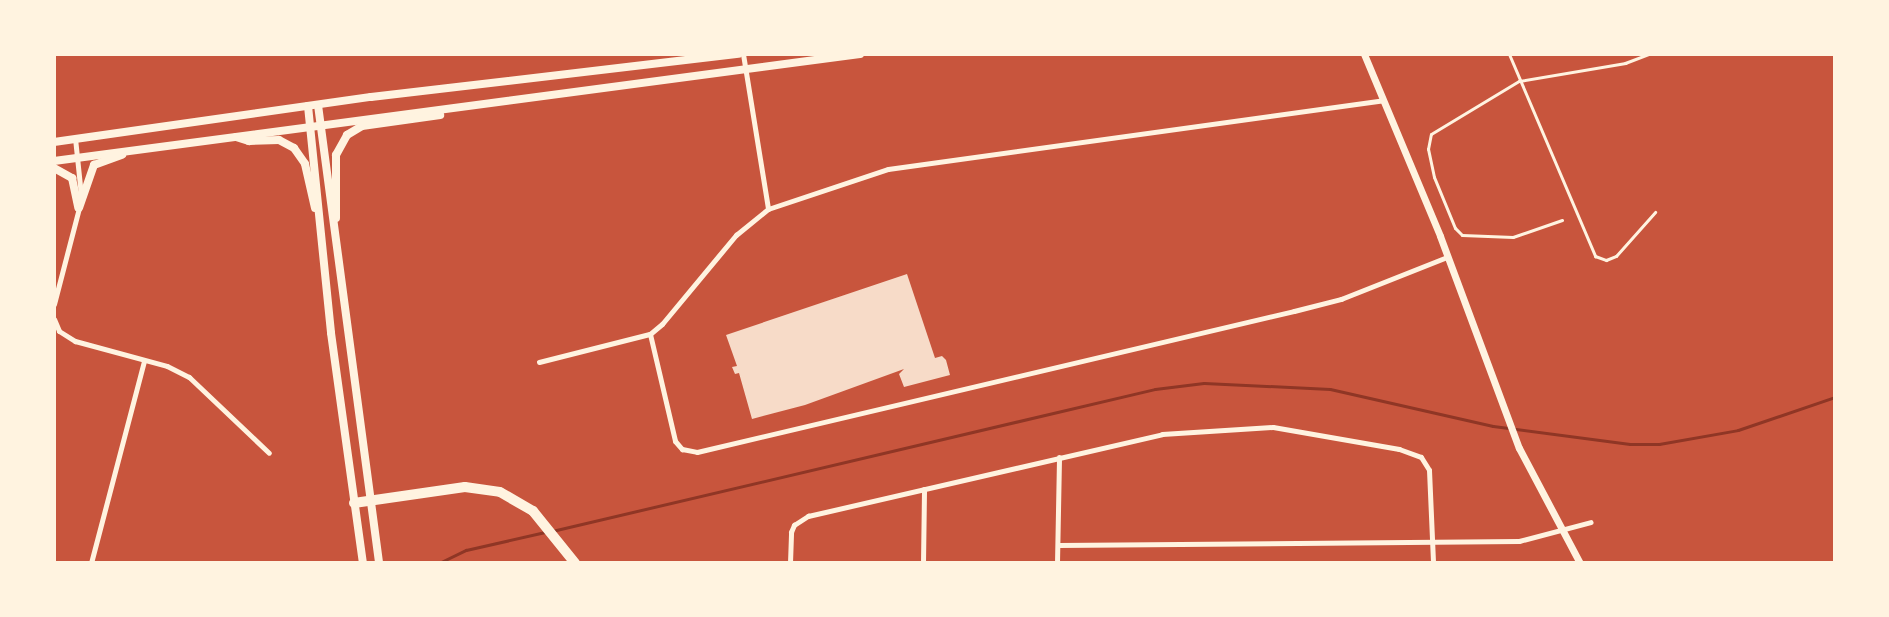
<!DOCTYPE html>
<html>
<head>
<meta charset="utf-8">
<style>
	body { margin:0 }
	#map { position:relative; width:1889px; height:617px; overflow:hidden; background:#c8553d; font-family:"Source Sans 3",sans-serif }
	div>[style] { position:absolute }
	.stream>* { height:3px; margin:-1.5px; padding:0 1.5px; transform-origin:1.5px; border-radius:1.5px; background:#8f3625 }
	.building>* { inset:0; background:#f7dbc8 }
	.service>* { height:3px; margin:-1.5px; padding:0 1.5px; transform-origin:1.5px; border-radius:1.5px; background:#fff3e0 }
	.minor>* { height:5px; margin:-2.5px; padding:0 2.5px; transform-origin:2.5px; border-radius:2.5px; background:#fff3e0 }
	.tertiary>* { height:7px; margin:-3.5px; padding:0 3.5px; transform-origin:3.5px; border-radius:3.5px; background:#fff3e0 }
	.secondary>* { height:8px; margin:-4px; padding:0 4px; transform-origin:4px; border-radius:4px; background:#fff3e0 }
	.motorway>* { height:10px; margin:-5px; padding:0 5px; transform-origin:5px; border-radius:5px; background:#fff3e0 }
	span { translate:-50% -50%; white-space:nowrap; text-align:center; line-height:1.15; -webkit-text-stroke:6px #fff3e0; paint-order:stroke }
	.frame { position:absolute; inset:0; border:56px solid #fff3e0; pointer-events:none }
</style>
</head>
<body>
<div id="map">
	<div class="stream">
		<i style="left:552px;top:531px;width:619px;rotate:-13.25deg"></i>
		<i style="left:1155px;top:389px;width:49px;rotate:-7deg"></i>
		<i style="left:1204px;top:383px;width:126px;rotate:2.7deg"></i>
		<i style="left:1330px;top:389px;width:167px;rotate:12.8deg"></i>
		<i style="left:1493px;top:426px;width:138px;rotate:7.5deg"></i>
		<i style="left:1630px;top:444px;width:29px"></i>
		<i style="left:1659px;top:444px;width:80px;rotate:-10deg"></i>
		<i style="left:1738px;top:430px;width:102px;rotate:-18.8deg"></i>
		<i style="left:439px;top:563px;width:30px;rotate:-26deg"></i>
		<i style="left:466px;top:550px;width:81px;rotate:-12.8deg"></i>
	</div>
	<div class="building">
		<i style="clip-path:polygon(907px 274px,935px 358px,942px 356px,946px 360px,950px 375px,904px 387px,899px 374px,904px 369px,805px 405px,752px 419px,739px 373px,735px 374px,732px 367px,737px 366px,726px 335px)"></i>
	</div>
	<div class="service">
		<i style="left:1509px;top:54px;width:220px;rotate:66.9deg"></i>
		<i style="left:1595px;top:256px;width:12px;rotate:20deg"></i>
		<i style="left:1606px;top:260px;width:11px;rotate:-22deg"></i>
		<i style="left:1616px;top:256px;width:59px;rotate:-48.4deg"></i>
		<i style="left:1562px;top:220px;width:52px;rotate:160.9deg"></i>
		<i style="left:1513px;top:237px;width:51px;rotate:-177.8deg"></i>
		<i style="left:1462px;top:235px;width:10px;rotate:-135deg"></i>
		<i style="left:1455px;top:228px;width:55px;rotate:-112.4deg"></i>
		<i style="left:1434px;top:177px;width:29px;rotate:-102deg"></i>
		<i style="left:1428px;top:149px;width:15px;rotate:-79deg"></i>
		<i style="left:1431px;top:134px;width:103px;rotate:-31.1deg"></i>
		<i style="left:1519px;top:81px;width:108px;rotate:-9.6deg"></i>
		<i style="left:1625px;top:63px;width:25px;rotate:-21deg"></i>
	</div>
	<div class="minor">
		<i style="left:743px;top:54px;width:157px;rotate:80.8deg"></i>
		<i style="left:75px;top:138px;width:57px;rotate:84deg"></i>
		<i style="left:54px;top:304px;width:99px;rotate:-75.4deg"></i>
		<i style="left:54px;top:319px;width:13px;rotate:67deg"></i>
		<i style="left:59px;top:331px;width:19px;rotate:32deg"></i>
		<i style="left:75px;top:341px;width:95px;rotate:15.2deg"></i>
		<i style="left:167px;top:366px;width:25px;rotate:27deg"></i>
		<i style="left:189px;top:377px;width:110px;rotate:43.5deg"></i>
		<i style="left:650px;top:334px;width:110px;rotate:76.8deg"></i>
		<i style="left:675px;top:441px;width:11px;rotate:49deg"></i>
		<i style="left:682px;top:449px;width:15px;rotate:11deg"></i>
		<i style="left:697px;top:452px;width:613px;rotate:-13.29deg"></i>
		<i style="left:1294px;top:311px;width:49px;rotate:-14.3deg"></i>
		<i style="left:1341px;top:299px;width:114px;rotate:-21.6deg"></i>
		<i style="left:539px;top:362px;width:114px;rotate:-14.2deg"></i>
		<i style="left:650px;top:334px;width:16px;rotate:-40deg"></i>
		<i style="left:662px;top:324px;width:116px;rotate:-50.3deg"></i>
		<i style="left:736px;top:235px;width:41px;rotate:-39.1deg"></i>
		<i style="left:768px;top:209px;width:126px;rotate:-18.4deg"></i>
		<i style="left:888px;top:169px;width:500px;rotate:-7.9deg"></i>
		<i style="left:1058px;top:545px;width:461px;rotate:-0.5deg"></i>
		<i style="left:1519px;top:541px;width:74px;rotate:-14.8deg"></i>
		<i style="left:91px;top:563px;width:209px;rotate:-75.3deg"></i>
		<i style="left:790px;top:563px;width:31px;rotate:-88deg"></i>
		<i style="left:791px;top:532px;width:8px;rotate:-67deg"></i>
		<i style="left:794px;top:525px;width:17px;rotate:-33deg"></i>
		<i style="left:808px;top:516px;width:363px;rotate:-13deg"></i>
		<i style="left:1162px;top:434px;width:111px;rotate:-3.6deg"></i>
		<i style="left:1273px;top:427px;width:128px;rotate:9.9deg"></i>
		<i style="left:1399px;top:449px;width:23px;rotate:20deg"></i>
		<i style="left:1421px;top:457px;width:15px;rotate:58deg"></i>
		<i style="left:1429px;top:470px;width:93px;rotate:87.5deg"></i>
		<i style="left:923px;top:563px;width:74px;rotate:-89.2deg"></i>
		<i style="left:1057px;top:563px;width:106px;rotate:-88.9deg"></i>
	</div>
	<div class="tertiary">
		<i style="left:1364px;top:54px;width:197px;rotate:67.3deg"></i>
		<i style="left:1440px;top:236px;width:226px;rotate:69.6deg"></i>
		<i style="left:1519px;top:448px;width:130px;rotate:62.1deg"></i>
	</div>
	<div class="secondary">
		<i style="left:318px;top:105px;width:462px;rotate:82.4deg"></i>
		<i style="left:308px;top:106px;width:228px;rotate:84.2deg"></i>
		<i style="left:331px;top:333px;width:232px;rotate:82.1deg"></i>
		<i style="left:236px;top:137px;width:14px;rotate:17deg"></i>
		<i style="left:249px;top:141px;width:30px;rotate:-2deg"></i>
		<i style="left:279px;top:140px;width:17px;rotate:28deg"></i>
		<i style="left:294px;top:148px;width:19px;rotate:55deg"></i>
		<i style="left:305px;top:164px;width:45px;rotate:77.2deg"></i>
		<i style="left:54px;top:142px;width:320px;rotate:-8.1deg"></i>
		<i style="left:371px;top:97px;width:370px;rotate:-6.7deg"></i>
		<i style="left:54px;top:161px;width:813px;rotate:-7.56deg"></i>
		<i style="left:54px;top:168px;width:21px;rotate:29deg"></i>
		<i style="left:72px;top:178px;width:30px;rotate:78deg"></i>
		<i style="left:79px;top:208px;width:46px;rotate:-70.8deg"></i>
		<i style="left:94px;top:165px;width:30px;rotate:-20deg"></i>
		<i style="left:336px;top:218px;width:63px;rotate:-90deg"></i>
		<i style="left:336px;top:155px;width:23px;rotate:-61deg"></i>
		<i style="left:347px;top:135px;width:17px;rotate:-31deg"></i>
		<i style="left:362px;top:126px;width:79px;rotate:-8deg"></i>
	</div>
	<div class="motorway">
		<i style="left:354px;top:503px;width:112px;rotate:-8.2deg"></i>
		<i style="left:465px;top:487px;width:35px;rotate:8deg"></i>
		<i style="left:500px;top:492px;width:38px;rotate:30deg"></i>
		<i style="left:533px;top:511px;width:67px;rotate:51.1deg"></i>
	</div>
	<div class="frame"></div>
</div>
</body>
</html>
